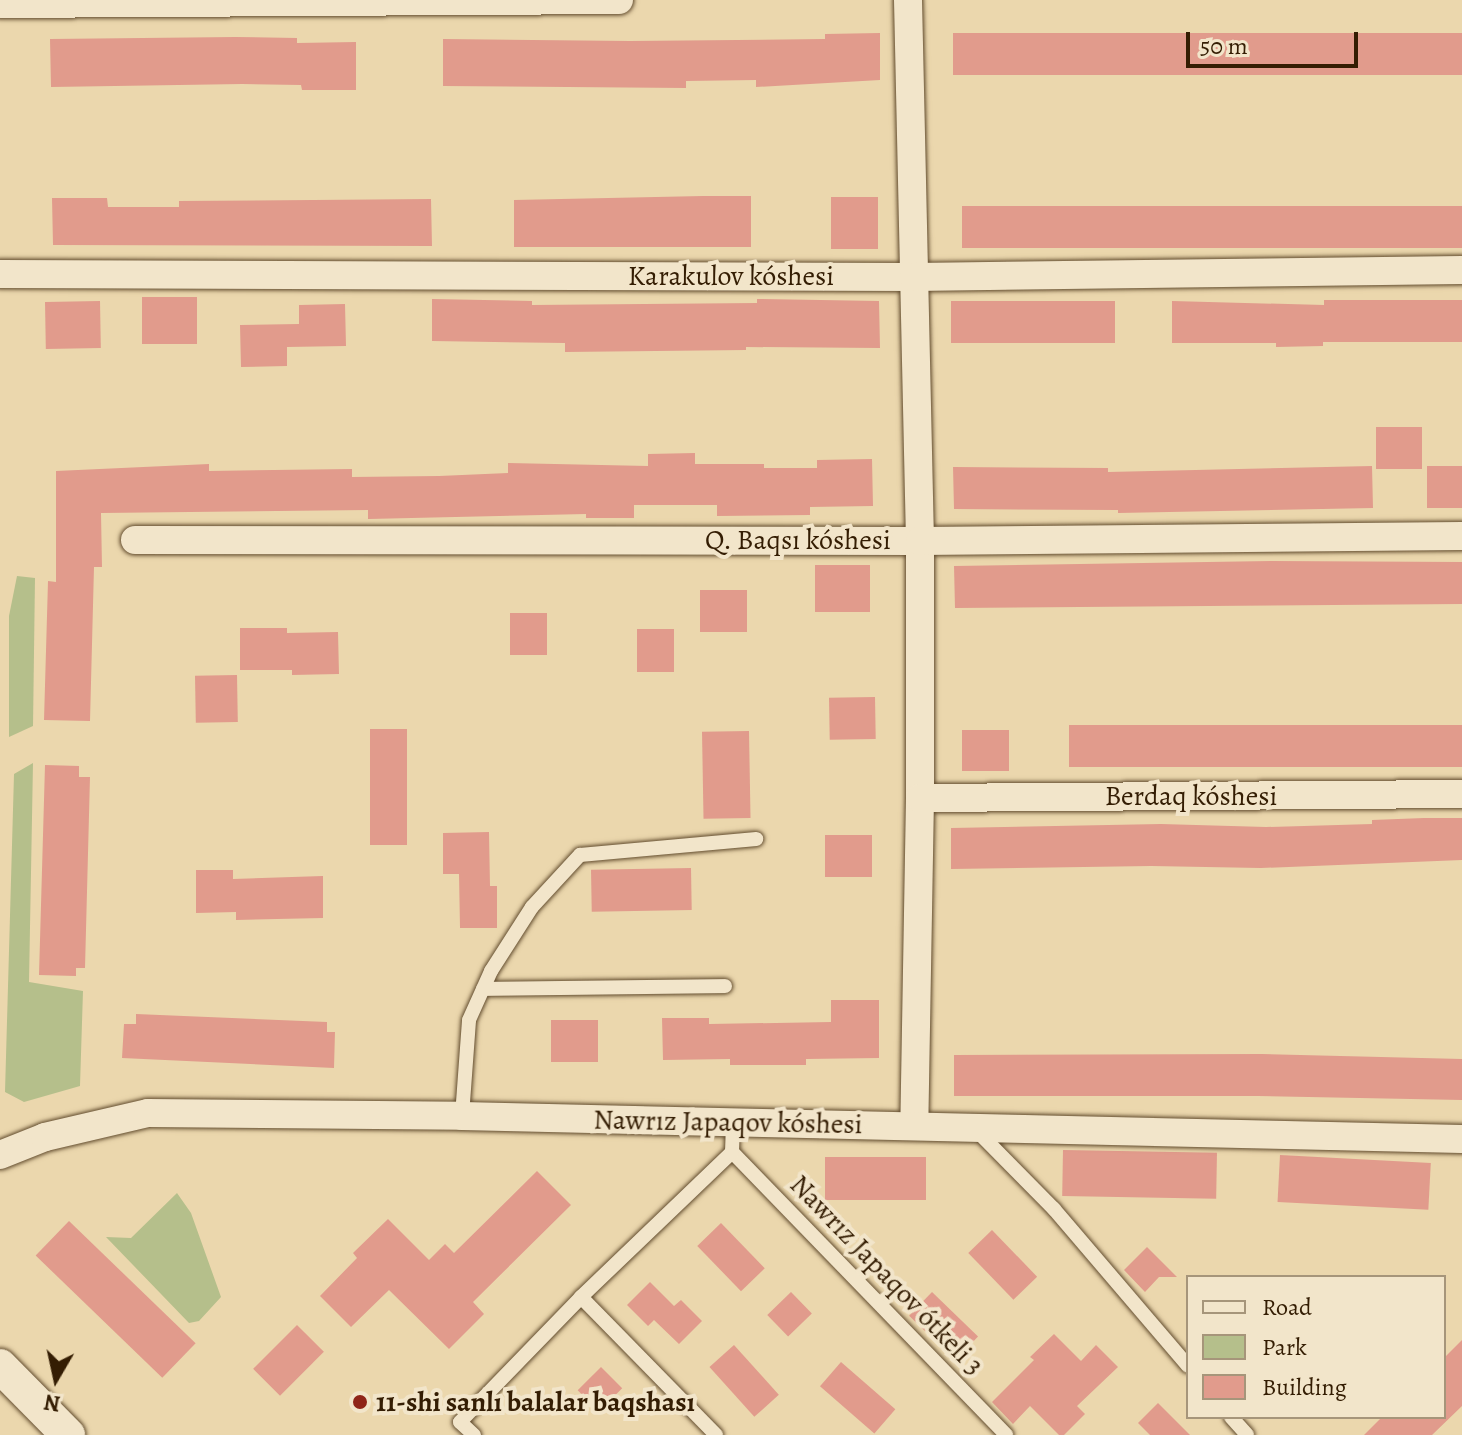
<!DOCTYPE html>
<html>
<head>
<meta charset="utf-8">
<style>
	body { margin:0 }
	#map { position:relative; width:1462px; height:1435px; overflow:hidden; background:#ebd7ad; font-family:Alegreya,serif }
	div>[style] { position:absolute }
	.green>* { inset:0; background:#b5bf8b }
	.building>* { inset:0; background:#e19b8c; transform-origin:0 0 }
	.roads { filter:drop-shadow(0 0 2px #624c2e) drop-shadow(0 0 2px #624c2e) }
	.service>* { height:14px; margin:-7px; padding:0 7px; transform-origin:7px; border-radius:7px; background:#f2e5ca }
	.minor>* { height:28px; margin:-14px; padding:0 14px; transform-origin:14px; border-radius:14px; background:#f2e5ca }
	.tertiary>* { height:34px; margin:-17px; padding:0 17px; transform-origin:17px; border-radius:17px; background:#f2e5ca }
	.dots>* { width:22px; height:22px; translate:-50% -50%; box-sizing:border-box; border:4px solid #f2e5ca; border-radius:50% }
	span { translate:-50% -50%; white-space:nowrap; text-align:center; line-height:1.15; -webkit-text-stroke:8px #f2e5ca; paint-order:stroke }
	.street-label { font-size:28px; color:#341d03 }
	.poi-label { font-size:28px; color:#341d03; font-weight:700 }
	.left { translate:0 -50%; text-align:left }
	.legend { position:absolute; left:1186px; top:1275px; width:260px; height:144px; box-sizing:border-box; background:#f2e5ca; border:2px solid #a6957a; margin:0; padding:10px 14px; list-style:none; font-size:24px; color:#341d03 }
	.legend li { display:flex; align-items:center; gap:16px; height:40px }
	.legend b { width:40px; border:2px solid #a6957a }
	.north { position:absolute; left:16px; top:1339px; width:80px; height:80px; -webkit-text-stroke:6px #f2e5ca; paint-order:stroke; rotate:189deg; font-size:22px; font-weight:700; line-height:32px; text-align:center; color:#341d03 }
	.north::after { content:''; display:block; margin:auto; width:28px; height:36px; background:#341d03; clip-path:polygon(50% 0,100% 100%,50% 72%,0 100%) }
	.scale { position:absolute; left:1186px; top:32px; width:172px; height:36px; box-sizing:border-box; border:4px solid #341d03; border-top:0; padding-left:10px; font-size:24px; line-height:28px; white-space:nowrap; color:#341d03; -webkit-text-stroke:6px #f2e5ca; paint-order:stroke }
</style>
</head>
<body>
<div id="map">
	<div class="green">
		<i style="clip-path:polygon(17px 576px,35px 578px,33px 726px,9px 737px,9px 616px)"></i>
		<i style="clip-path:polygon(33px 763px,29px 982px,83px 991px,80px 1086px,24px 1102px,5px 1092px,14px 774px)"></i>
		<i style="clip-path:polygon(177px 1193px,191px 1213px,221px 1297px,199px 1321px,189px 1323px,106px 1237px,131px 1238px)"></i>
	</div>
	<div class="building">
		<i style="clip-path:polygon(880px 33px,880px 80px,756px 87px,756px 80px,686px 81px,686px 88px,443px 86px,443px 39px,630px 41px,825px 39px,825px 34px)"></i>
		<i style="left:1462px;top:33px;width:42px;height:509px;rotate:90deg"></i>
		<i style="clip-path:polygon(235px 37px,297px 38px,297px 43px,356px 42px,356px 90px,302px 90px,301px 85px,242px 84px,51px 87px,50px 39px)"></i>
		<i style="clip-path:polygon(703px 196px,751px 196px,751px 247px,514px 247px,514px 200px)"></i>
		<i style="left:831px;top:197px;width:47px;height:52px"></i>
		<i style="clip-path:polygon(52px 198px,107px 198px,108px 207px,179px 207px,179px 201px,431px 199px,432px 246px,53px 245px)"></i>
		<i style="left:962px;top:206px;width:500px;height:42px"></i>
		<i style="left:142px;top:297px;width:55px;height:47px"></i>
		<i style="clip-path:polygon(432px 299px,532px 301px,532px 305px,757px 303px,757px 299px,879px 301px,880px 348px,746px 347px,746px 350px,565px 352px,565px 343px,432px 341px)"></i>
		<i style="clip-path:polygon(1324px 300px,1462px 300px,1462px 342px,1323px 342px,1323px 346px,1276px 347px,1276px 343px,1172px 343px,1172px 301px,1324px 305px)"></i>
		<i style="left:100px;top:301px;width:47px;height:55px;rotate:89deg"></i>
		<i style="left:951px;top:301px;width:164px;height:42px"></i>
		<i style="clip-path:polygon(345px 304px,346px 346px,287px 347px,287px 366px,241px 367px,240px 325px,299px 324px,299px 305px)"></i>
		<i style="left:1376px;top:427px;width:46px;height:42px"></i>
		<i style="clip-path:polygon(695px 453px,695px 464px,764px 464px,764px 468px,817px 468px,817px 460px,872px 459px,873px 506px,810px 507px,810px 515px,717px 516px,717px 505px,634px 505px,634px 518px,586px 518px,586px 514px,368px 519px,368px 510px,101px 513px,102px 567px,94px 567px,90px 721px,44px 720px,48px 581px,56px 582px,56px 471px,209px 464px,209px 471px,352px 469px,352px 477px,439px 476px,508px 473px,508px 463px,648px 466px,648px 454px)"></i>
		<i style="clip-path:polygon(1372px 466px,1373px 508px,1118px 513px,1118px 510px,954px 509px,953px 467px,1108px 468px,1108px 472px)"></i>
		<i style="left:1427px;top:466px;width:35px;height:42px"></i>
		<i style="clip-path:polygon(1271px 561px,1462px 562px,1462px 604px,955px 608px,954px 566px)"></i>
		<i style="left:815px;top:565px;width:55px;height:47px"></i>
		<i style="left:700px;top:590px;width:47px;height:42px"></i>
		<i style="left:510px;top:613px;width:37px;height:42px"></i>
		<i style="clip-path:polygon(240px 628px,287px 628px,287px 633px,338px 632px,339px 674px,292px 675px,292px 670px,240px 670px)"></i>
		<i style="left:637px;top:629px;width:37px;height:43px"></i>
		<i style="left:237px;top:675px;width:47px;height:42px;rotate:89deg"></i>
		<i style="left:875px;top:697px;width:42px;height:46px;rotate:89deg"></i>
		<i style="left:1462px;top:725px;width:42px;height:393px;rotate:90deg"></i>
		<i style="left:370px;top:729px;width:37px;height:116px"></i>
		<i style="left:962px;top:730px;width:47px;height:41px"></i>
		<i style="left:749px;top:731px;width:87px;height:47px;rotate:89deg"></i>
		<i style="clip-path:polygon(45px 765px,79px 766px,79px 777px,90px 777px,85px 968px,76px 968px,76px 976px,39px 975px)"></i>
		<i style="clip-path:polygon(1424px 818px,1462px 818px,1462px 860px,1261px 868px,1151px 866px,951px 869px,951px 828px,1161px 824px,1266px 827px,1372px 824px,1372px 820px)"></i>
		<i style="clip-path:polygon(489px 832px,490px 886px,497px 886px,497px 928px,460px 928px,459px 874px,443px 874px,443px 833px)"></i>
		<i style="left:825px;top:835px;width:47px;height:42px"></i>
		<i style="left:691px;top:868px;width:42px;height:100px;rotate:89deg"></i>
		<i style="clip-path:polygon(196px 870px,233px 870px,233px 879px,323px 876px,323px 918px,236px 920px,236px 912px,196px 913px)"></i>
		<i style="clip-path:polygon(831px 1000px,879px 1000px,879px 1058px,806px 1059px,806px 1065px,730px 1065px,730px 1059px,663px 1060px,662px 1018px,709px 1018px,709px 1024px,831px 1022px)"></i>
		<i style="clip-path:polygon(136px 1014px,327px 1022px,327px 1032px,335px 1032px,334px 1068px,122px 1058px,124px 1024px,136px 1024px)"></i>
		<i style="left:598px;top:1020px;width:42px;height:47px;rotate:90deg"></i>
		<i style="clip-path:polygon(1262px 1054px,1462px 1059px,1462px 1100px,1258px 1096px,954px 1096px,954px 1055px)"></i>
		<i style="left:1063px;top:1150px;width:154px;height:46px;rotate:1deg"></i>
		<i style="left:1280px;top:1155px;width:151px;height:47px;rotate:3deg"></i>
		<i style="left:825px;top:1157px;width:101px;height:43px"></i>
		<i style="clip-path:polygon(537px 1171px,571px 1205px,473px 1302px,484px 1314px,449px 1349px,389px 1290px,351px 1327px,320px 1296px,357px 1258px,353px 1253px,388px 1219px,429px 1260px,445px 1244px,454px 1253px)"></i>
		<i style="left:69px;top:1221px;width:176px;height:48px;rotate:44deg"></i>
		<i style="left:721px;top:1223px;width:63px;height:33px;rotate:46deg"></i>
		<i style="left:992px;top:1230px;width:65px;height:33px;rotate:46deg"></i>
		<i style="clip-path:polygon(1147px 1247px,1177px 1277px,1159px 1277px,1145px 1292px,1124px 1270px)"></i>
		<i style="clip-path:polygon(650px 1282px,674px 1306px,681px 1300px,702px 1321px,679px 1344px,654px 1320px,648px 1326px,627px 1305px)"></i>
		<i style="left:791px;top:1292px;width:30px;height:33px;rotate:46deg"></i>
		<i style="left:932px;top:1292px;width:64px;height:33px;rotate:44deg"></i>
		<i style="left:297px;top:1325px;width:38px;height:62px;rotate:45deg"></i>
		<i style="clip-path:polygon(1054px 1334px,1081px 1361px,1096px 1345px,1118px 1367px,1077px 1406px,1085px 1414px,1064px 1435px,1059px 1435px,1030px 1406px,1013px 1424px,992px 1402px,1034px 1360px,1030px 1357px)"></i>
		<i style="clip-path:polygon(1462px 1340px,1462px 1406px,1432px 1435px,1364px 1435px,1382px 1417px,1444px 1417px,1444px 1358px)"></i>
		<i style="left:734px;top:1345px;width:67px;height:33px;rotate:48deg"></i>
		<i style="left:841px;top:1362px;width:72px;height:32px;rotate:41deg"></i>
		<i style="left:601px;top:1367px;width:30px;height:33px;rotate:45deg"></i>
		<i style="clip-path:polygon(1158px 1403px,1190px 1435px,1150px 1435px,1138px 1423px)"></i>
	</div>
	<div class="roads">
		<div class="service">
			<i style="left:483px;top:989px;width:242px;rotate:-0.7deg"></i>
			<i style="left:462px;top:1116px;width:96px;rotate:-85.8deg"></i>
			<i style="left:469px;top:1020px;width:54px;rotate:-65.8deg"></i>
			<i style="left:491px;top:971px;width:76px;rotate:-57.4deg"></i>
			<i style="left:532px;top:907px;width:71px;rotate:-47.3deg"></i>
			<i style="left:580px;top:855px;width:177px;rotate:-5.2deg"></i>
			<i style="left:974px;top:1128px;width:114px;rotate:45.4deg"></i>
			<i style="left:1054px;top:1209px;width:206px;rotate:49.5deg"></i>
			<i style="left:732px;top:1152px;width:394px;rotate:45.9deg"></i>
			<i style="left:581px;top:1297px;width:193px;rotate:45.6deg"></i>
			<i style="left:1231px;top:1417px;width:24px;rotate:48deg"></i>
			<i style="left:474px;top:1435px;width:19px;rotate:-137deg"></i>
			<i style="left:460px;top:1422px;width:174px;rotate:-45.9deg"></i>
			<i style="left:581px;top:1297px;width:209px;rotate:-43.8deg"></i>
			<i style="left:732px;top:1152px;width:30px;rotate:-88deg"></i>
		</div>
		<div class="minor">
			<i style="left:908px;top:0;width:541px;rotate:88.73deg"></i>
			<i style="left:920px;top:541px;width:257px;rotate:90deg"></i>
			<i style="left:920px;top:798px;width:328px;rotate:91deg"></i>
			<i style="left:0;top:4px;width:619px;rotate:-0.37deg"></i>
			<i style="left:0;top:274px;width:914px;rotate:0.19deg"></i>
			<i style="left:914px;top:277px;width:548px;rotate:-0.73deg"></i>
			<i style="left:135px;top:540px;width:785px;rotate:0.07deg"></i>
			<i style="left:920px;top:541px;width:542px;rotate:-0.53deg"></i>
			<i style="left:920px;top:798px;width:542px;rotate:-0.42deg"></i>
			<i style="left:0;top:1155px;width:48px;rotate:-21.8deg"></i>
			<i style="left:45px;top:1137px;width:106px;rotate:-13.1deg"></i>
			<i style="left:148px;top:1113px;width:314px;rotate:0.5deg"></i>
			<i style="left:462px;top:1116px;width:1000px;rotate:1.32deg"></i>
		</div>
		<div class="tertiary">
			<i style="left:0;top:1366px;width:97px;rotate:45.4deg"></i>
		</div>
	</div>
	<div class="dots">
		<i style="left:360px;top:1402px;background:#8f2418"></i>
	</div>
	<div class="street-label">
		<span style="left:731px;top:276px">Karakulov kóshesi</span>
		<span style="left:798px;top:540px">Q. Baqsı kóshesi</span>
		<span style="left:1191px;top:796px">Berdaq kóshesi</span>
		<span style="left:728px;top:1122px;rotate:1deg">Nawrız Japaqov kóshesi</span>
		<span style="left:887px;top:1275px;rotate:46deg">Nawrız Japaqov ótkeli 3</span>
	</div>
	<div class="poi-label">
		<span class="left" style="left:376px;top:1402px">11-shi sanlı balalar baqshası</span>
	</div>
	<ul class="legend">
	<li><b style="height:10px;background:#f2e5ca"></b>Road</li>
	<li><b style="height:22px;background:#b5bf8b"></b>Park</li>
	<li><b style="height:22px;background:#e19b8c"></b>Building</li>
	</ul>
	<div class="north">N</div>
	<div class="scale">50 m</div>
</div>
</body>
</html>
